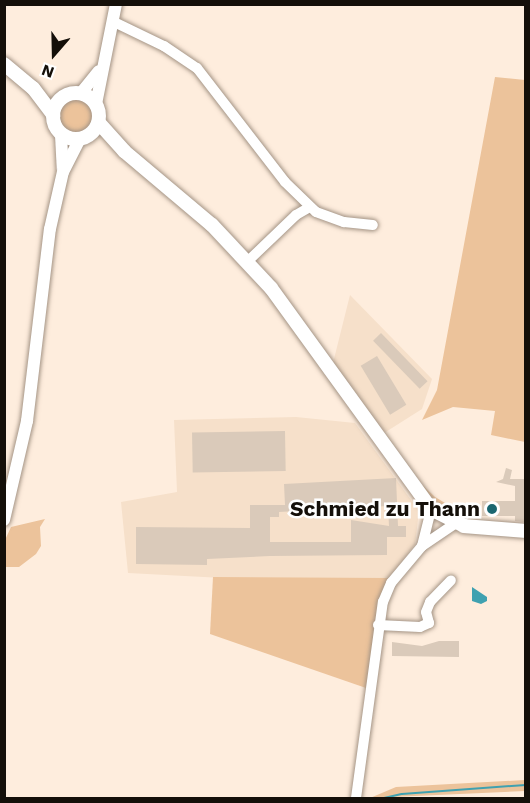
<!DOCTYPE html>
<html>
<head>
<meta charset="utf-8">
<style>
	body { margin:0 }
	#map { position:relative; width:530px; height:803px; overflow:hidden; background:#feeddd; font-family:"Work Sans",sans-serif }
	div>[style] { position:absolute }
	.built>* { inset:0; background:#f6e0ca }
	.green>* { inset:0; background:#ecc39b }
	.round { border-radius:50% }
	.water>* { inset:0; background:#3fa1b0 }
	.stream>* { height:2px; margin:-1px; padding:0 1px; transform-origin:1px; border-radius:1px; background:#3fa1b0 }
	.building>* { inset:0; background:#dacaba; transform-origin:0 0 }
	.roads { filter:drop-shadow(0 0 2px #a49485) drop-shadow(0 0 2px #a49485) }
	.minor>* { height:10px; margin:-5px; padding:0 5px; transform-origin:5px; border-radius:5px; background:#fff }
	.tertiary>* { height:12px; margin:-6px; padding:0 6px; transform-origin:6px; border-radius:6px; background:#fff }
	.secondary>* { height:14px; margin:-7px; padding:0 7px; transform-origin:7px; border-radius:7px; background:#fff }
	.secondary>.ring { margin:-7px; padding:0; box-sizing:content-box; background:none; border:14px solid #fff; border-radius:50% }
	.dots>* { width:16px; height:16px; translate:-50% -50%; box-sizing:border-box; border:3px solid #fff; border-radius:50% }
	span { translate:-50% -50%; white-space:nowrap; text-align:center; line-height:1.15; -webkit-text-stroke:5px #fff; paint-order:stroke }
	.poi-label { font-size:21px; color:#140f09; font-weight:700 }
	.right { translate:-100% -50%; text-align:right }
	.frame { position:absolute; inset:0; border:6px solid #140f09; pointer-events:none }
	.north { position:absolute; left:24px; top:24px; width:60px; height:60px; -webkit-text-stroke:4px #fff; paint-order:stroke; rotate:200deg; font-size:16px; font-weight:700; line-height:24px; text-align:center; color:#140f09 }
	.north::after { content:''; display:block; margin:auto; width:21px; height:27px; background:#140f09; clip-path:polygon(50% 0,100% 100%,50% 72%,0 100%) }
</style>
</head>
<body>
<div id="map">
	<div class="built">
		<i style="clip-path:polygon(350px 295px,432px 379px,422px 409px,381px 435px,333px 363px)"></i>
		<i style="clip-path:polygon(296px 417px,355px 423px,419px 511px,415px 544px,390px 578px,282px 581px,128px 573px,121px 502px,177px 492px,174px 420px)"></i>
	</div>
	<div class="green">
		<i style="clip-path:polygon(495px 77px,525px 80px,525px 442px,491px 435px,495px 411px,453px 407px,422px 420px,437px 390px)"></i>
		<i class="round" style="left:57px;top:99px;width:36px;height:36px"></i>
		<i style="clip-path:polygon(416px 479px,435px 497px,467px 516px,459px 517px,436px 506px)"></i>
		<i style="clip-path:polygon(45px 519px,40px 527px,41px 546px,36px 554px,19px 567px,5px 567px,5px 540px,11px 527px)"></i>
		<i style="clip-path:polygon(213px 577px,390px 578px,366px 688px,210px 634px)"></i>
		<i style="clip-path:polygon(525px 780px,525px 791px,370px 798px,396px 787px)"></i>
	</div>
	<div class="water">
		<i style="clip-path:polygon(472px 587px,487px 597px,487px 601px,481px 604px,472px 601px)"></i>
	</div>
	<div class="stream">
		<i style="left:384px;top:798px;width:18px;rotate:-13deg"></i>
		<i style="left:402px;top:794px;width:124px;rotate:-4.2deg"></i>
	</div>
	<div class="building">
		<i style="left:381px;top:333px;width:67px;height:11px;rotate:46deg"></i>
		<i style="left:377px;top:356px;width:57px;height:19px;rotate:59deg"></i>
		<i style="left:285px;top:431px;width:40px;height:93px;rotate:89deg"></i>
		<i style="clip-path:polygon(506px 468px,512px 470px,510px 479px,525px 479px,525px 522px,515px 521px,515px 516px,482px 516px,482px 501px,515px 501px,515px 486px,496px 482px,503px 479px)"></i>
		<i style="clip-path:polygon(evenodd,396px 478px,398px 526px,406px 526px,406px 537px,387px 537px,387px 555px,270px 556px,207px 559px,207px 565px,136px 564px,136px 527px,250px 528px,250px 505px,285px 505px,284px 484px,396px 478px,388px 506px,389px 526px,351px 520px,351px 542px,270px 542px,270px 517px,279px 517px,279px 512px,388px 506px)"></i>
		<i style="clip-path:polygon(439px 641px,459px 641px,459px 657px,392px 656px,392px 642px,422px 646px)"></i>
	</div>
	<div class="roads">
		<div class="minor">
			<i style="left:112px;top:21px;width:58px;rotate:25.7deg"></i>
			<i style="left:164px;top:46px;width:40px;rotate:34deg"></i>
			<i style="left:197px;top:68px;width:144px;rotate:52.3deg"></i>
			<i style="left:285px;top:182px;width:43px;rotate:44.1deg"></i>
			<i style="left:316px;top:212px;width:30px;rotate:20deg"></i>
			<i style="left:344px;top:222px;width:29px;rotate:6deg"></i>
			<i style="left:248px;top:261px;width:66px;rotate:-43.8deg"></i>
			<i style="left:296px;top:215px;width:16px;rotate:-30deg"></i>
			<i style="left:422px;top:546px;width:38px;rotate:-76deg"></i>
			<i style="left:378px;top:625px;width:42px;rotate:2.7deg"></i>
			<i style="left:420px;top:627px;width:10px;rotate:-24deg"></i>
			<i style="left:429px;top:623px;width:11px;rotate:-105deg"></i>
			<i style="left:426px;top:612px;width:11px;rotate:-68deg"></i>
			<i style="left:430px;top:602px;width:30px;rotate:-46deg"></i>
			<i style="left:356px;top:798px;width:198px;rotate:-82.2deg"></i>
			<i style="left:383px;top:602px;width:21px;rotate:-67deg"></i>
			<i style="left:391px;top:583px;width:48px;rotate:-50deg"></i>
			<i style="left:422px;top:546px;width:41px;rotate:-34.1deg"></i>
		</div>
		<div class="tertiary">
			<i style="left:81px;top:93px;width:28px;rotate:-51deg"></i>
			<i style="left:96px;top:104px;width:102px;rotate:-78.7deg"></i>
			<i style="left:61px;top:135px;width:33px;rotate:87deg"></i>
			<i style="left:4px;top:520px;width:102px;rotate:-76.9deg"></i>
			<i style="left:27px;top:421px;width:193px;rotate:-83.2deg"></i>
			<i style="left:50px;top:229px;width:58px;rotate:-77.2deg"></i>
			<i style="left:63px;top:172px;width:37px;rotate:-63deg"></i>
		</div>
		<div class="secondary">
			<i style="left:4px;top:64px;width:38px;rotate:40deg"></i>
			<i style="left:33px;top:88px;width:34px;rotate:53deg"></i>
			<i class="ring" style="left:53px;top:93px;width:32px;height:32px"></i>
			<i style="left:99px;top:123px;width:38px;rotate:48deg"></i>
			<i style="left:124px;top:151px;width:115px;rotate:40.1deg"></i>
			<i style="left:212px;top:225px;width:86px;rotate:46.9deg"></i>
			<i style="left:271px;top:288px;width:273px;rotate:54.1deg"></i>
			<i style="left:431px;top:509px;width:37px;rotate:27deg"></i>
			<i style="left:464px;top:526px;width:62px;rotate:4.6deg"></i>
		</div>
	</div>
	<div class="dots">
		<i style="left:492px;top:509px;background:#1b6670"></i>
	</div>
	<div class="poi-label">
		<span class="right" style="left:480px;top:509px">Schmied zu Thann</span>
	</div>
	<div class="frame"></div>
	<div class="north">N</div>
</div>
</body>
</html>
